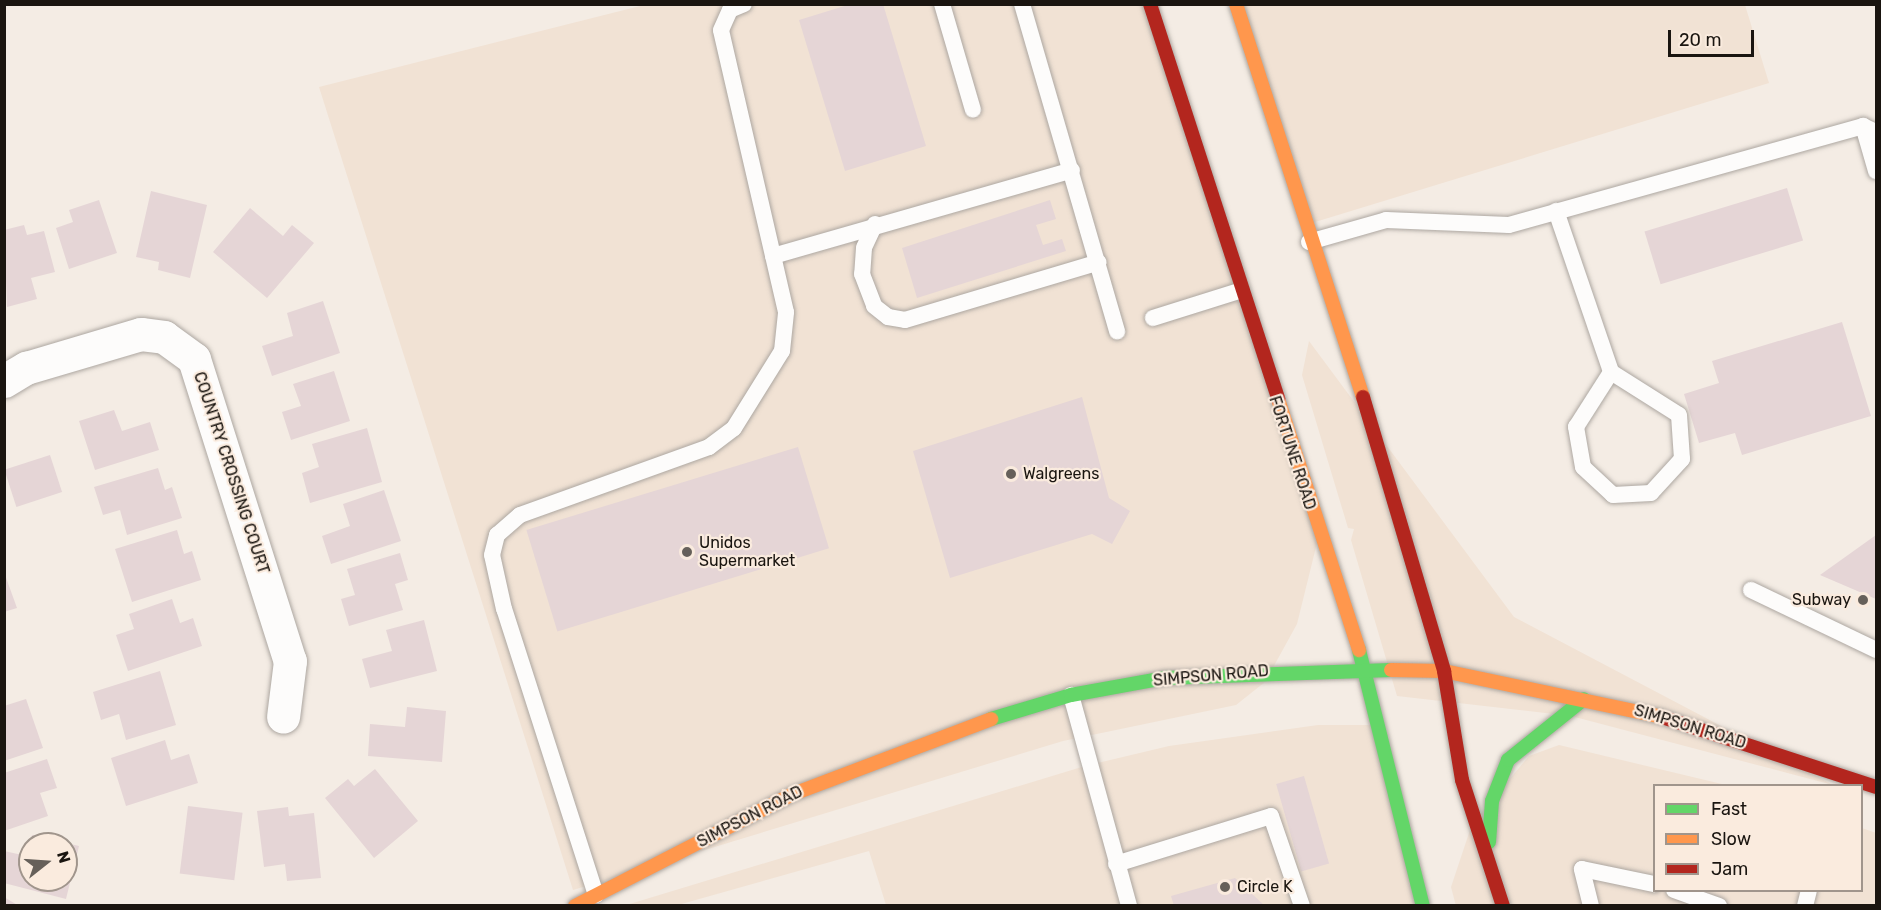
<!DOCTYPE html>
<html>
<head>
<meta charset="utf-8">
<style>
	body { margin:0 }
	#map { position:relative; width:1881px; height:910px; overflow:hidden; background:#f4ece4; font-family:Rubik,sans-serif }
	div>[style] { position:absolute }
	.built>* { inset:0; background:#f1e2d4 }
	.building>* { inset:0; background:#e5d5d6; transform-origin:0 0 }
	.roads { filter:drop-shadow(0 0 2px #ada7a1) drop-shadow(0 0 2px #ada7a1) }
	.lane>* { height:16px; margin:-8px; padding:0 8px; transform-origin:8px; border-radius:8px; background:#fdfcfb }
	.street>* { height:33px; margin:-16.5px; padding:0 16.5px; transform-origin:16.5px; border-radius:16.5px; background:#fdfcfb }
	.fast>* { height:14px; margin:-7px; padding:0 7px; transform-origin:7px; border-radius:7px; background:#63d668 }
	.slow>* { height:14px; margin:-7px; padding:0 7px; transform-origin:7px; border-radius:7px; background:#ff974d }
	.jam>* { height:14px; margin:-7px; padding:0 7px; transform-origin:7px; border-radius:7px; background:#b3261e }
	.dots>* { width:16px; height:16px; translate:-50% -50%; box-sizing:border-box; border:3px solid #faebde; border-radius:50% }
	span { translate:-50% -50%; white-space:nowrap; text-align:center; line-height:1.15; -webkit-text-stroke:4.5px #faebde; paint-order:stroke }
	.street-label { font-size:16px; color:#1a1510 }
	.poi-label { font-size:16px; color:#1a1510 }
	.left { translate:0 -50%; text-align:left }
	.right { translate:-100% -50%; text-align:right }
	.frame { position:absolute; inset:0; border:6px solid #1a1510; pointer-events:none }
	.legend { position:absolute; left:1653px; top:784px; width:210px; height:108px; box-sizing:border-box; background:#faebde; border:2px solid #a0958c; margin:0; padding:8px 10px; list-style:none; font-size:18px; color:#1a1510 }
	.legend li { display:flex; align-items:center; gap:12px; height:30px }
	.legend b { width:30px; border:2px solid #a0958c }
	.north { position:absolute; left:18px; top:832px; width:60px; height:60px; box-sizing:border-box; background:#faebde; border:2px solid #a0958c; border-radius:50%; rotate:73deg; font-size:16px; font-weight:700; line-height:24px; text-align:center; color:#1a1510 }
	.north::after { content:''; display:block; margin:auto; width:21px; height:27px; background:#66605a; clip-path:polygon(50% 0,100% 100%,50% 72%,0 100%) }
	.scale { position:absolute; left:1668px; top:30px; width:86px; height:27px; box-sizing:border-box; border:3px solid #1a1510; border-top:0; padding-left:8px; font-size:18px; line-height:21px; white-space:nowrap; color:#1a1510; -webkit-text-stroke:4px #faebde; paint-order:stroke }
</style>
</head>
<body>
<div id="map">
	<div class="built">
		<i style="clip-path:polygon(644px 5px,1156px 5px,1317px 543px,1297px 624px,1265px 682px,1236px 705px,1063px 741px,573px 890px,319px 87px)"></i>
		<i style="clip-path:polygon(1231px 5px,1745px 5px,1769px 83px,1302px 226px)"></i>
		<i style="clip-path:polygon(1309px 341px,1514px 617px,1833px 785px,1571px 716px,1397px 696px,1351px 540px,1354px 529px,1348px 528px,1302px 375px)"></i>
		<i style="clip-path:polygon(1318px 725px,1370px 725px,1422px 905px,886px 905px,869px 851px,678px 905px,623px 906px,1085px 766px,1169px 746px)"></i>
		<i style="clip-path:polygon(1559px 745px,1726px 785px,1654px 786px,1654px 890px,1862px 890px,1862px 828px,1876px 833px,1876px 905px,1456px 906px,1451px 887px,1472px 824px,1529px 756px)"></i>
	</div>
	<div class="building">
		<i style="clip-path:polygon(851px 4px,883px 4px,926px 146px,845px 171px,799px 20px)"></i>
		<i style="left:1787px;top:188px;width:55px;height:149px;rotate:73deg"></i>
		<i style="clip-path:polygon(151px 191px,207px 205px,190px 278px,158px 270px,159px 262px,136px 257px)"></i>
		<i style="clip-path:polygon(99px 200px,117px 253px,69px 269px,56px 228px,73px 222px,69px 210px)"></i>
		<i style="clip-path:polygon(1050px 200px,1056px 219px,1036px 225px,1043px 245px,1062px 239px,1066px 251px,917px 298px,902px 248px)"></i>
		<i style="clip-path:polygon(250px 208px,283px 236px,292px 225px,314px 243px,267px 298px,213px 252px)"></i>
		<i style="clip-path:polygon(24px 225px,27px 235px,44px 231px,55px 272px,31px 278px,37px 299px,7px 307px,4px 230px)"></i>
		<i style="clip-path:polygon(323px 301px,340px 353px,272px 376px,262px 346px,293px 336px,287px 313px)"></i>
		<i style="clip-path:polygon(1842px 322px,1871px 416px,1742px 455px,1735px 433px,1699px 443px,1684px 394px,1719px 383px,1712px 361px)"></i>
		<i style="clip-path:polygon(334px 371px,350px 421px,291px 440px,282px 412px,301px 406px,293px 384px)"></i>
		<i style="clip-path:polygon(1082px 397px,1109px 498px,1130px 511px,1112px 544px,1092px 534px,950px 578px,913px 451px)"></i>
		<i style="clip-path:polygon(114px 410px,122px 431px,150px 422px,159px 450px,95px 470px,79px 421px)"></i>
		<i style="clip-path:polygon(367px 428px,382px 482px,310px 503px,302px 473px,319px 467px,312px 444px)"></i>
		<i style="left:798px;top:447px;width:106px;height:284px;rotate:73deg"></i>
		<i style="left:50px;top:455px;width:39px;height:48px;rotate:72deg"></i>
		<i style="clip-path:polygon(158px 468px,165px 490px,172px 487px,182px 518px,127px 535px,120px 510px,103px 515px,94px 487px)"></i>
		<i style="clip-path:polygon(384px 490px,401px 541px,331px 564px,322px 536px,350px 526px,343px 504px)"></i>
		<i style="clip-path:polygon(177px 530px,184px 554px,192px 551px,201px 580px,132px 602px,115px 549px)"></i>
		<i style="clip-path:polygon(1876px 535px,1876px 599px,1820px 575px)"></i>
		<i style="clip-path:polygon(400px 553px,408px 580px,395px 584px,403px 610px,349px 626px,341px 599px,355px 595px,347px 569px)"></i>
		<i style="clip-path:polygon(4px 572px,17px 608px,4px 612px)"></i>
		<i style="clip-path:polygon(172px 599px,180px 623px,193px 618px,202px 646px,128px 671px,116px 635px,134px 629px,129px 614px)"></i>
		<i style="clip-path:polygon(424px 620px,437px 671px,370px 688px,362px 659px,392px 651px,386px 630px)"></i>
		<i style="clip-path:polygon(160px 671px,176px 725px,126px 740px,119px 714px,101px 720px,93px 692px)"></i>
		<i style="clip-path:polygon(26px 699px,43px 748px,4px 761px,4px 706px)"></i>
		<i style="clip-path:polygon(407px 707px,446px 711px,442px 762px,368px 756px,370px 724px,405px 727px)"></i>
		<i style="clip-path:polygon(165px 740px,171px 760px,189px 754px,198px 783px,126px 806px,111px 758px)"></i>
		<i style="clip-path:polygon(47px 759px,57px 788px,40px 793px,48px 816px,4px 831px,4px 773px)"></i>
		<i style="clip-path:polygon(375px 769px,418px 821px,374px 858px,325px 798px,348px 779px,354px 786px)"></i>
		<i style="left:1304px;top:776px;width:91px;height:29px;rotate:74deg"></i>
		<i style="left:188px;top:806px;width:55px;height:68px;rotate:7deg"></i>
		<i style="clip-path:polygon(288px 807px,289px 816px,314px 813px,321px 878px,287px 881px,285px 864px,264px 867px,257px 811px)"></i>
		<i style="clip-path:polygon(32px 835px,79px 846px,66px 899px,4px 883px,4px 851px,27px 856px,29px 846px,30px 880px,66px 880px,66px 844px,30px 844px)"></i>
		<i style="clip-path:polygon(1235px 878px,1265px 906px,1174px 906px,1171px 896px)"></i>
		<i style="clip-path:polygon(4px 897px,19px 906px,4px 906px)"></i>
	</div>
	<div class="roads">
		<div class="lane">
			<i style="left:942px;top:4px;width:110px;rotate:73.7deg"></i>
			<i style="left:1022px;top:4px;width:341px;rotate:73.8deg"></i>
			<i style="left:1863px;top:126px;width:47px;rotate:73.9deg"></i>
			<i style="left:1556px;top:211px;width:170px;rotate:71.1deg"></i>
			<i style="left:1611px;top:372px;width:80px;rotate:32.3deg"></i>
			<i style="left:1679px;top:415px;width:44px;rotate:86.1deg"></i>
			<i style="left:1682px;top:459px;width:46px;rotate:132.4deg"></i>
			<i style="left:1651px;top:493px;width:38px;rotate:177deg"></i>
			<i style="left:1613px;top:495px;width:41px;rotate:-137deg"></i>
			<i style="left:1583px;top:467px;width:41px;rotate:-99.9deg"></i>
			<i style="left:1576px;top:427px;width:65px;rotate:-57.5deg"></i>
			<i style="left:875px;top:224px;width:26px;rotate:115deg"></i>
			<i style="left:864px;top:248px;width:26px;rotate:94deg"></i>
			<i style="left:862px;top:274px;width:34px;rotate:69deg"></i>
			<i style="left:874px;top:306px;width:18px;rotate:38deg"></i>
			<i style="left:888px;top:317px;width:17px;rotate:10deg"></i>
			<i style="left:905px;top:320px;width:202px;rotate:-16.6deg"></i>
			<i style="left:1309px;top:242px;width:80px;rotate:-15.9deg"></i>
			<i style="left:1386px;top:220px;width:123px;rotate:2.3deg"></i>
			<i style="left:1509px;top:225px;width:368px;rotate:-15.6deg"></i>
			<i style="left:1863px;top:126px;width:14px;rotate:25deg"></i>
			<i style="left:773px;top:256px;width:311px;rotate:-16deg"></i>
			<i style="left:1153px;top:318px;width:90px;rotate:-17.4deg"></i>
			<i style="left:1751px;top:590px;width:139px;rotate:25.6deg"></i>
			<i style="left:1071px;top:695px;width:219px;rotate:74.6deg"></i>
			<i style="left:1116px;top:864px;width:162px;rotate:-17.2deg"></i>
			<i style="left:1271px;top:816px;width:95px;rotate:71deg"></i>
			<i style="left:1674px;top:890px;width:48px;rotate:19.6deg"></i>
			<i style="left:596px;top:895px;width:300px;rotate:-107.8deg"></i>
			<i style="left:504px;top:609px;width:55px;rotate:-102.5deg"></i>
			<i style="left:492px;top:555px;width:21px;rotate:-76deg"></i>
			<i style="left:497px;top:535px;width:30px;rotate:-41deg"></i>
			<i style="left:520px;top:515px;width:201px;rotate:-19.8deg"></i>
			<i style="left:709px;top:447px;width:31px;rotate:-37deg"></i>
			<i style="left:734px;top:428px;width:91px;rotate:-58.1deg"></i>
			<i style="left:782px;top:351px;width:39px;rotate:-84deg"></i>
			<i style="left:786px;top:312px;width:289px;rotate:-103deg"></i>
			<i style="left:721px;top:30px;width:22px;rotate:-66deg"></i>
			<i style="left:730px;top:10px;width:15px;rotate:-23deg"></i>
			<i style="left:1591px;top:906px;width:38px;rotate:-104deg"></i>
			<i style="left:1582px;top:869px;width:74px;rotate:11.8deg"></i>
			<i style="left:1805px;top:906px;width:16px;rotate:-76deg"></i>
		</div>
		<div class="street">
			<i style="left:4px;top:381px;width:26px;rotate:-31deg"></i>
			<i style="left:26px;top:368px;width:120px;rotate:-16.5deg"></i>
			<i style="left:141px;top:334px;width:23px;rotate:7deg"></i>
			<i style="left:164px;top:337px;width:37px;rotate:36deg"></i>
			<i style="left:194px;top:359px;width:317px;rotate:72.4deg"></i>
			<i style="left:290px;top:661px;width:56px;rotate:97.1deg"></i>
		</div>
		<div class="fast">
			<i style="left:1359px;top:650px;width:264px;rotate:76deg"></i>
			<i style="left:991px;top:719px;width:84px;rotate:-16.7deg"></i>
			<i style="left:1071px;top:695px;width:96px;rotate:-10.3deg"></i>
			<i style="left:1165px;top:678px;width:226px;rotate:-2deg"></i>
			<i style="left:1489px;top:842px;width:41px;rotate:-85.8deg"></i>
			<i style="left:1492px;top:801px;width:44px;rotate:-68.7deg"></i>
			<i style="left:1508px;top:760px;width:97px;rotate:-38.8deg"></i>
		</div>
		<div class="slow">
			<i style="left:1236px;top:4px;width:413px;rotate:72.1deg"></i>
			<i style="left:1278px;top:399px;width:264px;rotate:72.1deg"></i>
			<i style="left:1391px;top:670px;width:53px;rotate:1.1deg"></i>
			<i style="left:1444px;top:671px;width:223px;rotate:11.9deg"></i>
			<i style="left:575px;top:906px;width:245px;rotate:-27.2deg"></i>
			<i style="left:793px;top:794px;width:212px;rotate:-20.7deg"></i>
		</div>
		<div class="jam">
			<i style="left:1150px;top:4px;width:415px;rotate:72deg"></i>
			<i style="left:1363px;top:397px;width:286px;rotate:73.5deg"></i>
			<i style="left:1444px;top:671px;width:110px;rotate:80.6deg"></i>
			<i style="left:1462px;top:780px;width:133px;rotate:72deg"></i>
			<i style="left:1662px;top:717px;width:225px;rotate:18.1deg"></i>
		</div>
	</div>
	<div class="dots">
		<i style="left:1011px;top:474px;background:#66605a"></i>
		<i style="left:687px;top:552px;background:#66605a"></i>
		<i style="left:1863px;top:600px;background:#66605a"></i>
		<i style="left:1225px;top:887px;background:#66605a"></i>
	</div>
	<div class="street-label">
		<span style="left:1292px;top:453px;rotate:72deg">FORTUNE ROAD</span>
		<span style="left:231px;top:473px;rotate:72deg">COUNTRY CROSSING COURT</span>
		<span style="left:1211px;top:676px;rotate:-5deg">SIMPSON ROAD</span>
		<span style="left:1690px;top:727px;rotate:17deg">SIMPSON ROAD</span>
		<span style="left:750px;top:817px;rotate:-27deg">SIMPSON ROAD</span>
	</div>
	<div class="poi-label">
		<span class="left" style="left:1023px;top:474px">Walgreens</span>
		<span class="left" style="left:699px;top:552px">Unidos<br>Supermarket</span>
		<span class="right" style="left:1851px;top:600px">Subway</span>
		<span class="left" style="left:1237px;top:887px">Circle K</span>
	</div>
	<div class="frame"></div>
	<ul class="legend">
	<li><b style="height:8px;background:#63d668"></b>Fast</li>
	<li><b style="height:8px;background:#ff974d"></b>Slow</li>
	<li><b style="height:8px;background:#b3261e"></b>Jam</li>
	</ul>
	<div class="north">N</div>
	<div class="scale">20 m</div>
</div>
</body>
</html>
